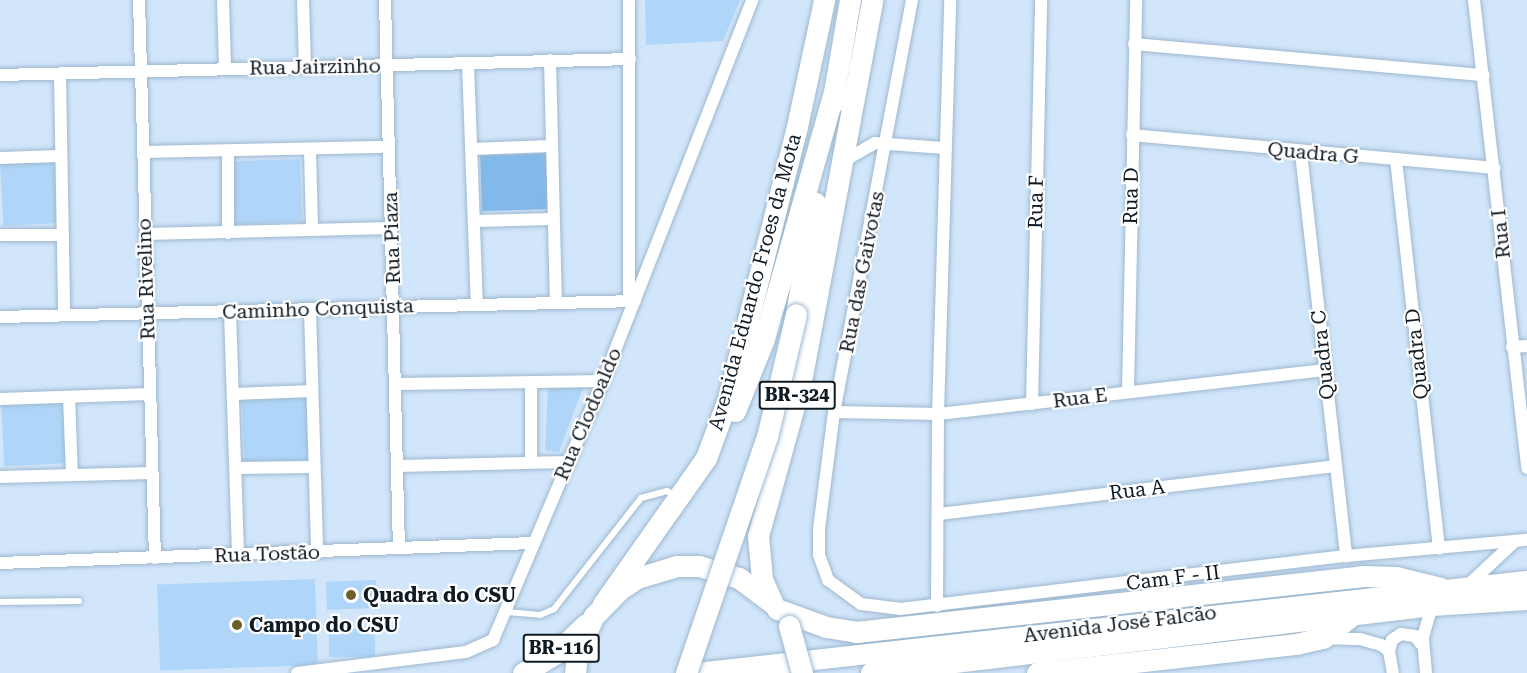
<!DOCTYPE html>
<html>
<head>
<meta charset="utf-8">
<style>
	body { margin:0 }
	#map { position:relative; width:1527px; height:673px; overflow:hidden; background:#d1e6fa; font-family:"Roboto Serif",serif }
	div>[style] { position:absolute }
	.green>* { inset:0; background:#afd6f8; transform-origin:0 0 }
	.forest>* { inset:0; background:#81b9ea; transform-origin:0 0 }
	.roads { filter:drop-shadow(0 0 2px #9eb8cf) drop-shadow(0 0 2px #9eb8cf) }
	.service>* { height:6px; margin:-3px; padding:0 3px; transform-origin:3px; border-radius:3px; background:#fff }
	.minor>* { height:12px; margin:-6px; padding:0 6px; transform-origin:6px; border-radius:6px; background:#fff }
	.primary>* { height:20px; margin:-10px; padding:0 10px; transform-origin:10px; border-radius:10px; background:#fff }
	.trunk>* { height:21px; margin:-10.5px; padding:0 10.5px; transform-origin:10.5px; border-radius:10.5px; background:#fff }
	.bridges { filter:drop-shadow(0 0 2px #9eb8cf) drop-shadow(0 0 2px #9eb8cf) }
	.trunk-bridge>* { height:21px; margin:-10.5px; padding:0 10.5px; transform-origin:10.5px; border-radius:10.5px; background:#fff }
	.dots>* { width:16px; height:16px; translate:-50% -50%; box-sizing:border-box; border:3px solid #fff; border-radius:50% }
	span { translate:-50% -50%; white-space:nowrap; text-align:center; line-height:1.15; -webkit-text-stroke:4.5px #fff; paint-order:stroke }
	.shield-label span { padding:2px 4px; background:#fff; border:2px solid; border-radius:4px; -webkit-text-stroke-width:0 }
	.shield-label { font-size:18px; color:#101a23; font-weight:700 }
	.street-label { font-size:20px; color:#101a23 }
	.poi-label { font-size:20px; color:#101a23; font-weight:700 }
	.left { translate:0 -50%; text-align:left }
</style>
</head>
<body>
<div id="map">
	<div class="green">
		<i style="clip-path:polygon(645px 0,740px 0,723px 41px,646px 45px)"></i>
		<i style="left:56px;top:159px;width:64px;height:56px;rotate:87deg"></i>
		<i style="left:300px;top:159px;width:63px;height:67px;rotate:88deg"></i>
		<i style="clip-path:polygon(584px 385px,559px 452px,545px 450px,548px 387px)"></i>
		<i style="left:309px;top:397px;width:63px;height:67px;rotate:88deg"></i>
		<i style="left:67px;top:400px;width:63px;height:66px;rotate:87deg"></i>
		<i style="left:315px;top:579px;width:86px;height:158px;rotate:88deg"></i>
		<i style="left:376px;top:580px;width:28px;height:50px;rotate:88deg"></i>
		<i style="left:375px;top:629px;width:28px;height:46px;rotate:90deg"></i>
	</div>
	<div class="forest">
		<i style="left:548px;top:153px;width:56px;height:68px;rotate:88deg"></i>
	</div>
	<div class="roads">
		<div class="service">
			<i style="left:0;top:602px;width:79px;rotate:-0.7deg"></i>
			<i style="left:507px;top:612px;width:33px;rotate:5deg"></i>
			<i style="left:540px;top:615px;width:15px;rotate:-23deg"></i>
			<i style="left:554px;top:609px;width:141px;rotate:-51.9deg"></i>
			<i style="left:641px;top:498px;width:27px;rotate:-15deg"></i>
			<i style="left:667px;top:491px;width:9px;rotate:27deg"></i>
		</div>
		<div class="minor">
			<i style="left:139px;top:0;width:558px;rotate:88.36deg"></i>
			<i style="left:223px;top:0;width:69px;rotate:88.3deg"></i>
			<i style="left:303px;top:0;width:68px;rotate:88.3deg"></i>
			<i style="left:385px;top:0;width:548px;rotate:88.54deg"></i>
			<i style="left:629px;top:0;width:301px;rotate:90deg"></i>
			<i style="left:912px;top:0;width:419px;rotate:100.7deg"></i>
			<i style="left:834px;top:412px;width:118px;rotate:97.3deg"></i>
			<i style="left:819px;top:529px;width:26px;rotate:90deg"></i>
			<i style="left:819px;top:555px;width:27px;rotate:70deg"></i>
			<i style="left:828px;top:580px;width:41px;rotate:36deg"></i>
			<i style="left:861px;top:604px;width:39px;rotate:7deg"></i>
			<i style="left:900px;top:609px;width:449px;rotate:-6.8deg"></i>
			<i style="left:1346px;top:556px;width:182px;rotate:-5.1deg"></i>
			<i style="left:1474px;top:0;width:471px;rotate:83.5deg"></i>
			<i style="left:1134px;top:44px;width:351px;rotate:5.1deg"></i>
			<i style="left:550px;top:60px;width:242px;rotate:88.6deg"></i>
			<i style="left:468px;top:63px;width:242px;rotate:87.9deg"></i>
			<i style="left:0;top:75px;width:630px;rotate:-1.45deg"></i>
			<i style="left:60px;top:75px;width:240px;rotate:89deg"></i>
			<i style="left:1132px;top:135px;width:364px;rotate:5.2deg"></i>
			<i style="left:471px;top:149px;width:79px;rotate:-2.2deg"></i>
			<i style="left:228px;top:151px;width:82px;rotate:90deg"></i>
			<i style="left:310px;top:151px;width:79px;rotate:88.5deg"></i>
			<i style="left:143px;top:152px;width:246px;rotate:-1.2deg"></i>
			<i style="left:1301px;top:153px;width:406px;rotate:83.6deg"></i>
			<i style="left:0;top:158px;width:59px;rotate:-1.9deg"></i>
			<i style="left:1396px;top:159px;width:392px;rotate:83.7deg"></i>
			<i style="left:842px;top:162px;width:38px;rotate:-30deg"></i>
			<i style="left:875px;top:143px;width:69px;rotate:4.1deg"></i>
			<i style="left:475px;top:221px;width:77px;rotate:-1.5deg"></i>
			<i style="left:145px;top:234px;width:246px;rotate:-1.4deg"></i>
			<i style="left:0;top:235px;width:63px"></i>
			<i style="left:310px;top:310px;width:243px;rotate:88.3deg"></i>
			<i style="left:230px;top:312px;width:243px;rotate:88.1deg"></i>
			<i style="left:0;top:317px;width:635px;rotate:-1.44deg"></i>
			<i style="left:1512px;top:347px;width:15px;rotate:-4deg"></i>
			<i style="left:531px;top:383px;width:78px;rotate:90deg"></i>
			<i style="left:396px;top:384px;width:207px;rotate:-0.8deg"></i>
			<i style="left:1128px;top:391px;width:391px;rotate:-88.8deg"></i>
			<i style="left:234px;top:394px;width:78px;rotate:-2.2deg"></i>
			<i style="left:69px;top:397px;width:77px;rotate:87.8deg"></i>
			<i style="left:0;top:399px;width:150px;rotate:-1.9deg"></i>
			<i style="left:1032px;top:404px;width:404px;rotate:-88.7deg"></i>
			<i style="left:834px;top:412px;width:104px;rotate:1.1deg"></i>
			<i style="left:938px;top:414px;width:390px;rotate:-6.5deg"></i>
			<i style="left:398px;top:466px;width:168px;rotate:-1.4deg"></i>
			<i style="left:236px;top:468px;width:78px;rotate:-0.7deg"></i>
			<i style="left:0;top:477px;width:152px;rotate:-1.5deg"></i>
			<i style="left:939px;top:514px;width:399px;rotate:-6.9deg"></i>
			<i style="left:0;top:563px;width:533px;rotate:-2.15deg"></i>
			<i style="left:1466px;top:587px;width:64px;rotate:-43.1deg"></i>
			<i style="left:937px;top:606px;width:192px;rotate:-89.7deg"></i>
			<i style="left:938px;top:414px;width:414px;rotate:-88.3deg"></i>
			<i style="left:1324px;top:638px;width:36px;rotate:2deg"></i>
			<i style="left:1360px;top:639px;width:22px;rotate:16deg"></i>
			<i style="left:1381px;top:645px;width:10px;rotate:37deg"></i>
			<i style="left:1389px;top:651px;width:22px;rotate:80deg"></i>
			<i style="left:1389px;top:651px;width:11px;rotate:-75deg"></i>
			<i style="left:1392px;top:640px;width:11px;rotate:-34deg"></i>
			<i style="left:1401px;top:634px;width:14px;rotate:8deg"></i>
			<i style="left:1415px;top:636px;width:11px;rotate:52deg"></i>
			<i style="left:297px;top:673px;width:170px;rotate:-7.1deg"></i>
			<i style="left:466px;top:652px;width:30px;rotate:-24deg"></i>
			<i style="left:493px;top:640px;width:281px;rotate:-67deg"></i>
			<i style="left:603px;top:381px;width:409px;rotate:-68.6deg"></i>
			<i style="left:1426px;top:673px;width:36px;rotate:-95deg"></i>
			<i style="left:1423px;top:637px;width:32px;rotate:-74deg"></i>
		</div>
		<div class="primary">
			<i style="left:697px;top:673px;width:835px;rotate:-6.33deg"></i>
			<i style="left:871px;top:673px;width:565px;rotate:-6.81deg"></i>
			<i style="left:1432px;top:606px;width:95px;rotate:-3.6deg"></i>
		</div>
		<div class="trunk">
			<i style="left:832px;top:104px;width:106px;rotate:-80.2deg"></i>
			<i style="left:796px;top:314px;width:113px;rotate:-80.3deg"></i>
			<i style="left:735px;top:411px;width:78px;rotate:-68.1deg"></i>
			<i style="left:764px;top:339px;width:258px;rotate:-74.2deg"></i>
			<i style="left:603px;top:604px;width:179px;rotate:-54.8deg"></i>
			<i style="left:706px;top:458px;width:63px;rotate:-69.6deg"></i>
			<i style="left:728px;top:399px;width:276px;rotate:-75.8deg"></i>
			<i style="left:796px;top:131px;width:134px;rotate:-77.9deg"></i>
			<i style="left:773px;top:604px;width:27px;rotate:-114deg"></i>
			<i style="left:762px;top:579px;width:43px;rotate:-95.3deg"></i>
			<i style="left:758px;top:536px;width:161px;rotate:-74.5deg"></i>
			<i style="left:801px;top:381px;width:388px;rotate:-79.4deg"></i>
			<i style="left:777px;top:609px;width:52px;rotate:20.2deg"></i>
			<i style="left:826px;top:627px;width:30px;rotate:9deg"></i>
			<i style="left:856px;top:632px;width:511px;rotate:-6.29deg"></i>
			<i style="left:1364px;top:576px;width:32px;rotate:2deg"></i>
			<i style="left:1396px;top:577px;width:46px;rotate:13.7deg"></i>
			<i style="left:523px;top:673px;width:37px;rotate:-31deg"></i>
			<i style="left:555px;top:654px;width:42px;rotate:-44deg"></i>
			<i style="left:575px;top:673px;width:23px;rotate:-83deg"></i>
			<i style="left:578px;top:650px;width:38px;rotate:-65deg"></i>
			<i style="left:594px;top:616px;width:36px;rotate:-46deg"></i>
			<i style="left:619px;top:590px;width:22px;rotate:-34deg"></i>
			<i style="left:637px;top:578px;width:42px;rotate:-16.7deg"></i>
			<i style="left:677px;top:566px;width:22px"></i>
			<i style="left:699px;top:566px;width:42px;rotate:16.7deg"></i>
			<i style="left:739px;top:578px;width:39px;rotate:37deg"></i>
			<i style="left:1037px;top:673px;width:261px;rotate:-6.4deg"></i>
			<i style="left:1296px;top:644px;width:28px;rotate:-13deg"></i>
			<i style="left:1323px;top:638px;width:34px;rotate:-38deg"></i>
		</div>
	</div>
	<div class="bridges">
		<div class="trunk-bridge">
			<i style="left:789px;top:626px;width:49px;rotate:74.5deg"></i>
			<i style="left:686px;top:673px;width:250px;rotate:-71.1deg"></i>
			<i style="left:767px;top:437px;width:126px;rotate:-76.7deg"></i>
		</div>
	</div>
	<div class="dots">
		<i style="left:351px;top:595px;background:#6a5e2b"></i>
		<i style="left:237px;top:625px;background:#6a5e2b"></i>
	</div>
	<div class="shield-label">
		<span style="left:797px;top:395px">BR-324</span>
		<span style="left:561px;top:648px">BR-116</span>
	</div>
	<div class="street-label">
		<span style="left:315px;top:67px;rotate:-1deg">Rua Jairzinho</span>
		<span style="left:1313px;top:153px;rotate:5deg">Quadra G</span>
		<span style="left:1131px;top:196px;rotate:-89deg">Rua D</span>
		<span style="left:1036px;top:202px;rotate:-89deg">Rua F</span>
		<span style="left:1501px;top:234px;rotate:-96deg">Rua I</span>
		<span style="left:392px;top:238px;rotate:-92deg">Rua Piaza</span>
		<span style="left:862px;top:272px;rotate:-79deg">Rua das Gaivotas</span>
		<span style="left:146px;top:279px;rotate:-92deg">Rua Rivelino</span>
		<span style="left:755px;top:282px;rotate:-75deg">Avenida Eduardo Froes da Mota</span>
		<span style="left:318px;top:309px;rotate:-2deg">Caminho Conquista</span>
		<span style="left:1417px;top:354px;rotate:-96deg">Quadra D</span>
		<span style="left:1323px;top:355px;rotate:-96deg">Quadra C</span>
		<span style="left:1080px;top:398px;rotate:-7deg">Rua E</span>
		<span style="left:588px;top:414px;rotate:-67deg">Rua Clodoaldo</span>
		<span style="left:1137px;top:490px;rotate:-7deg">Rua A</span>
		<span style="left:267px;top:554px;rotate:-2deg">Rua Tostão</span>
		<span style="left:1173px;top:578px;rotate:-7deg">Cam F - II</span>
		<span style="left:1120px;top:624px;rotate:-7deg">Avenida José Falcão</span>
	</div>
	<div class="poi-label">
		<span class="left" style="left:363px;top:595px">Quadra do CSU</span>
		<span class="left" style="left:249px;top:625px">Campo do CSU</span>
	</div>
</div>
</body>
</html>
